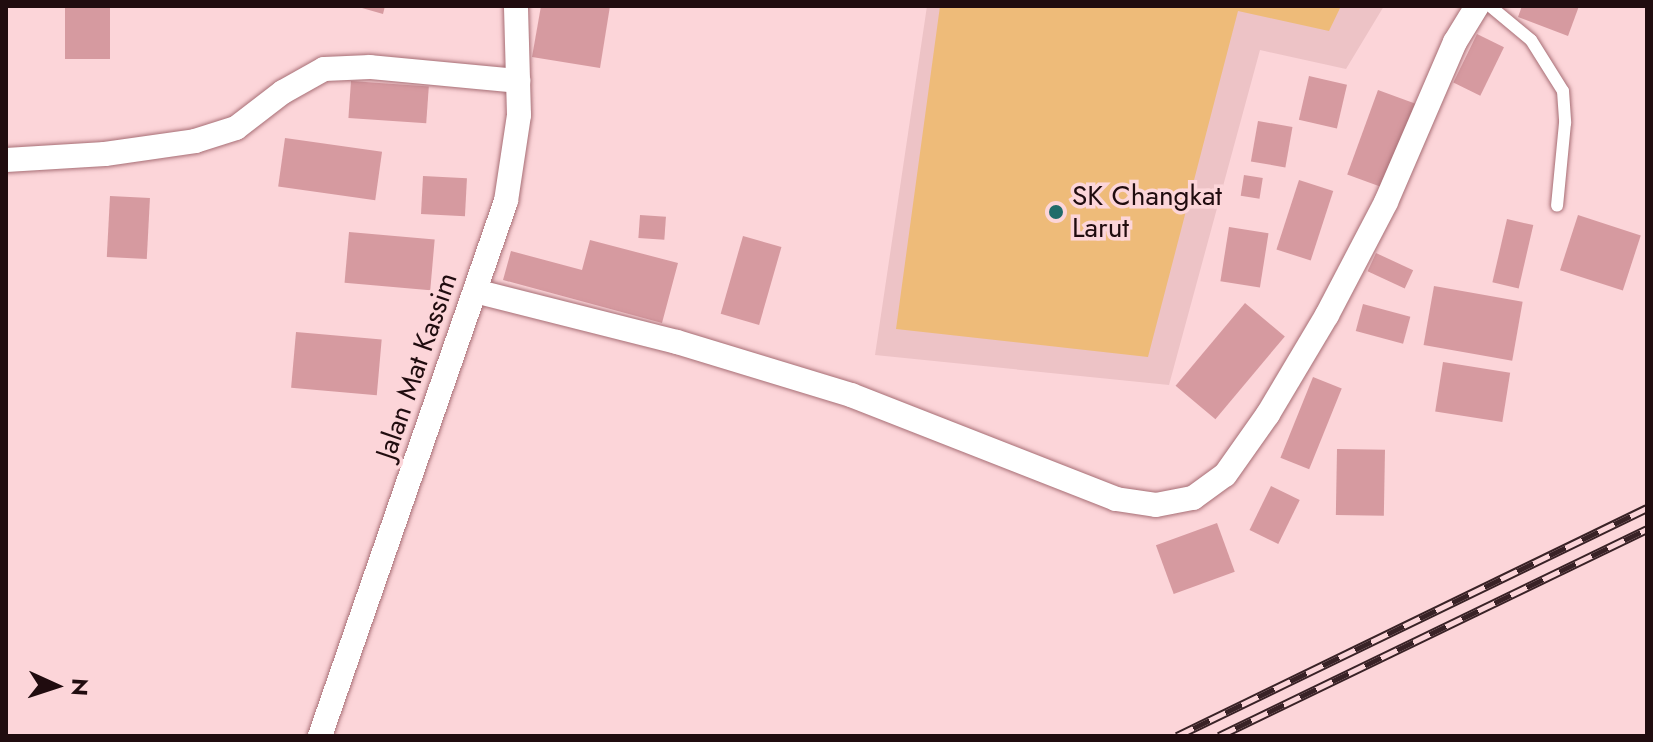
<!DOCTYPE html>
<html>
<head>
<meta charset="utf-8">
<style>
	body { margin:0 }
	#map { position:relative; width:1653px; height:742px; overflow:hidden; background:#fcd5d9; font-family:Jost,sans-serif }
	div>[style] { position:absolute }
	.built>* { inset:0; background:#edc3c6 }
	.green>* { inset:0; background:#eebb79 }
	.building>* { inset:0; background:#d69aa0; transform-origin:0 0 }
	.roads { filter:drop-shadow(0 0 2px #a76e75) drop-shadow(0 0 2px #a76e75) }
	.lane>* { height:12px; margin:-6px; padding:0 6px; transform-origin:6px; border-radius:6px; background:#fff }
	.street>* { height:24px; margin:-12px; padding:0 12px; transform-origin:12px; border-radius:12px; background:#fff }
	.rail>* { height:9px; margin-top:-4.5px; transform-origin:0; background:repeating-linear-gradient(90deg,#fcd5d9 0 18px,#392226 0 36px); box-sizing:border-box; border-block:2px solid #392226 }
	.dots>* { width:22px; height:22px; translate:-50% -50%; box-sizing:border-box; border:4px solid #fcd5d9; border-radius:50% }
	span { translate:-50% -50%; white-space:nowrap; text-align:center; line-height:1.15; -webkit-text-stroke:7px #fcd5d9; paint-order:stroke }
	.poi-label { font-size:28px; color:#200c0f }
	.left { translate:0 -50%; text-align:left }
	.street-label { font-size:28px; color:#200c0f }
	.frame { position:absolute; inset:0; border:8px solid #200c0f; pointer-events:none }
	.north { position:absolute; left:16px; top:646px; width:80px; height:80px; -webkit-text-stroke:6px #fcd5d9; paint-order:stroke; rotate:93deg; font-size:22px; font-weight:700; line-height:32px; text-align:center; color:#200c0f }
	.north::after { content:''; display:block; margin:auto; width:28px; height:36px; background:#200c0f; clip-path:polygon(50% 0,100% 100%,50% 72%,0 100%) }
</style>
</head>
<body>
<div id="map">
	<div class="built">
		<i style="clip-path:polygon(927px 6px,1384px 6px,1346px 69px,1260px 50px,1169px 385px,875px 355px)"></i>
	</div>
	<div class="green">
		<i style="clip-path:polygon(940px 6px,1341px 6px,1329px 31px,1238px 11px,1148px 357px,896px 329px)"></i>
	</div>
	<div class="building">
		<i style="left:65px;top:6px;width:45px;height:53px"></i>
		<i style="clip-path:polygon(355px 6px,385px 6px,383px 14px)"></i>
		<i style="clip-path:polygon(541px 6px,610px 6px,600px 68px,532px 57px)"></i>
		<i style="clip-path:polygon(1522px 6px,1579px 6px,1568px 36px,1518px 17px)"></i>
		<i style="left:1477px;top:34px;width:30px;height:54px;rotate:26deg"></i>
		<i style="left:1309px;top:76px;width:39px;height:45px;rotate:13deg"></i>
		<i style="left:351px;top:81px;width:78px;height:37px;rotate:4deg"></i>
		<i style="left:1378px;top:90px;width:40px;height:90px;rotate:20deg"></i>
		<i style="left:1258px;top:121px;width:35px;height:41px;rotate:10deg"></i>
		<i style="left:285px;top:138px;width:98px;height:49px;rotate:8deg"></i>
		<i style="left:1244px;top:175px;width:19px;height:21px;rotate:9deg"></i>
		<i style="left:423px;top:176px;width:44px;height:38px;rotate:3deg"></i>
		<i style="left:1299px;top:180px;width:36px;height:73px;rotate:18deg"></i>
		<i style="left:110px;top:196px;width:40px;height:61px;rotate:3deg"></i>
		<i style="left:640px;top:215px;width:26px;height:23px;rotate:4deg"></i>
		<i style="left:1578px;top:215px;width:66px;height:58px;rotate:18deg"></i>
		<i style="left:1507px;top:219px;width:27px;height:65px;rotate:13deg"></i>
		<i style="left:1229px;top:227px;width:40px;height:55px;rotate:9deg"></i>
		<i style="left:349px;top:232px;width:86px;height:51px;rotate:5deg"></i>
		<i style="left:743px;top:236px;width:40px;height:81px;rotate:16deg"></i>
		<i style="clip-path:polygon(590px 240px,678px 263px,662px 323px,503px 280px,511px 251px,582px 270px)"></i>
		<i style="left:1376px;top:253px;width:41px;height:20px;rotate:25deg"></i>
		<i style="left:1434px;top:286px;width:90px;height:60px;rotate:10deg"></i>
		<i style="left:1245px;top:303px;width:52px;height:108px;rotate:40deg"></i>
		<i style="left:1363px;top:304px;width:49px;height:28px;rotate:15deg"></i>
		<i style="left:296px;top:332px;width:86px;height:56px;rotate:5deg"></i>
		<i style="left:1443px;top:362px;width:68px;height:50px;rotate:9deg"></i>
		<i style="left:1313px;top:377px;width:31px;height:87px;rotate:22deg"></i>
		<i style="left:1337px;top:449px;width:48px;height:66px;rotate:1deg"></i>
		<i style="left:1271px;top:486px;width:32px;height:49px;rotate:26deg"></i>
		<i style="left:1217px;top:523px;width:52px;height:65px;rotate:70deg"></i>
	</div>
	<div class="roads">
		<div class="lane">
			<i style="left:1490px;top:6px;width:53px;rotate:39.7deg"></i>
			<i style="left:1531px;top:40px;width:60px;rotate:57.9deg"></i>
			<i style="left:1563px;top:91px;width:32px;rotate:86deg"></i>
			<i style="left:1565px;top:123px;width:83px;rotate:95.5deg"></i>
		</div>
		<div class="street">
			<i style="left:6px;top:160px;width:99px;rotate:-3.5deg"></i>
			<i style="left:105px;top:154px;width:91px;rotate:-8.2deg"></i>
			<i style="left:195px;top:141px;width:43px;rotate:-17.6deg"></i>
			<i style="left:236px;top:128px;width:59px;rotate:-37.5deg"></i>
			<i style="left:283px;top:92px;width:47px;rotate:-29.3deg"></i>
			<i style="left:324px;top:69px;width:46px;rotate:-2.5deg"></i>
			<i style="left:370px;top:67px;width:149px;rotate:5.4deg"></i>
			<i style="left:475px;top:291px;width:208px;rotate:14.2deg"></i>
			<i style="left:677px;top:342px;width:182px;rotate:16.9deg"></i>
			<i style="left:851px;top:395px;width:285px;rotate:21.4deg"></i>
			<i style="left:1116px;top:499px;width:40px;rotate:8.5deg"></i>
			<i style="left:1156px;top:505px;width:38px;rotate:-11deg"></i>
			<i style="left:1193px;top:498px;width:39px;rotate:-36deg"></i>
			<i style="left:1225px;top:475px;width:75px;rotate:-54.8deg"></i>
			<i style="left:1268px;top:414px;width:115px;rotate:-59.2deg"></i>
			<i style="left:1327px;top:315px;width:127px;rotate:-62.4deg"></i>
			<i style="left:1386px;top:202px;width:174px;rotate:-66.7deg"></i>
			<i style="left:1455px;top:42px;width:42px;rotate:-58.6deg"></i>
			<i style="left:320px;top:736px;width:566px;rotate:-70.83deg"></i>
			<i style="left:506px;top:201px;width:87px;rotate:-81.4deg"></i>
			<i style="left:519px;top:115px;width:109px;rotate:-91.6deg"></i>
		</div>
	</div>
	<div class="rail">
		<i style="left:1177px;top:736px;width:522px;rotate:-25.88deg"></i>
		<i style="left:1219px;top:736px;width:475px;rotate:-25.8deg"></i>
	</div>
	<div class="dots">
		<i style="left:1056px;top:212px;background:#216c6a"></i>
	</div>
	<div class="poi-label">
		<span class="left" style="left:1072px;top:212px">SK Changkat<br>Larut</span>
	</div>
	<div class="street-label">
		<span style="left:417px;top:366px;rotate:-71deg">Jalan Mat Kassim</span>
	</div>
	<div class="frame"></div>
	<div class="north">N</div>
</div>
</body>
</html>
